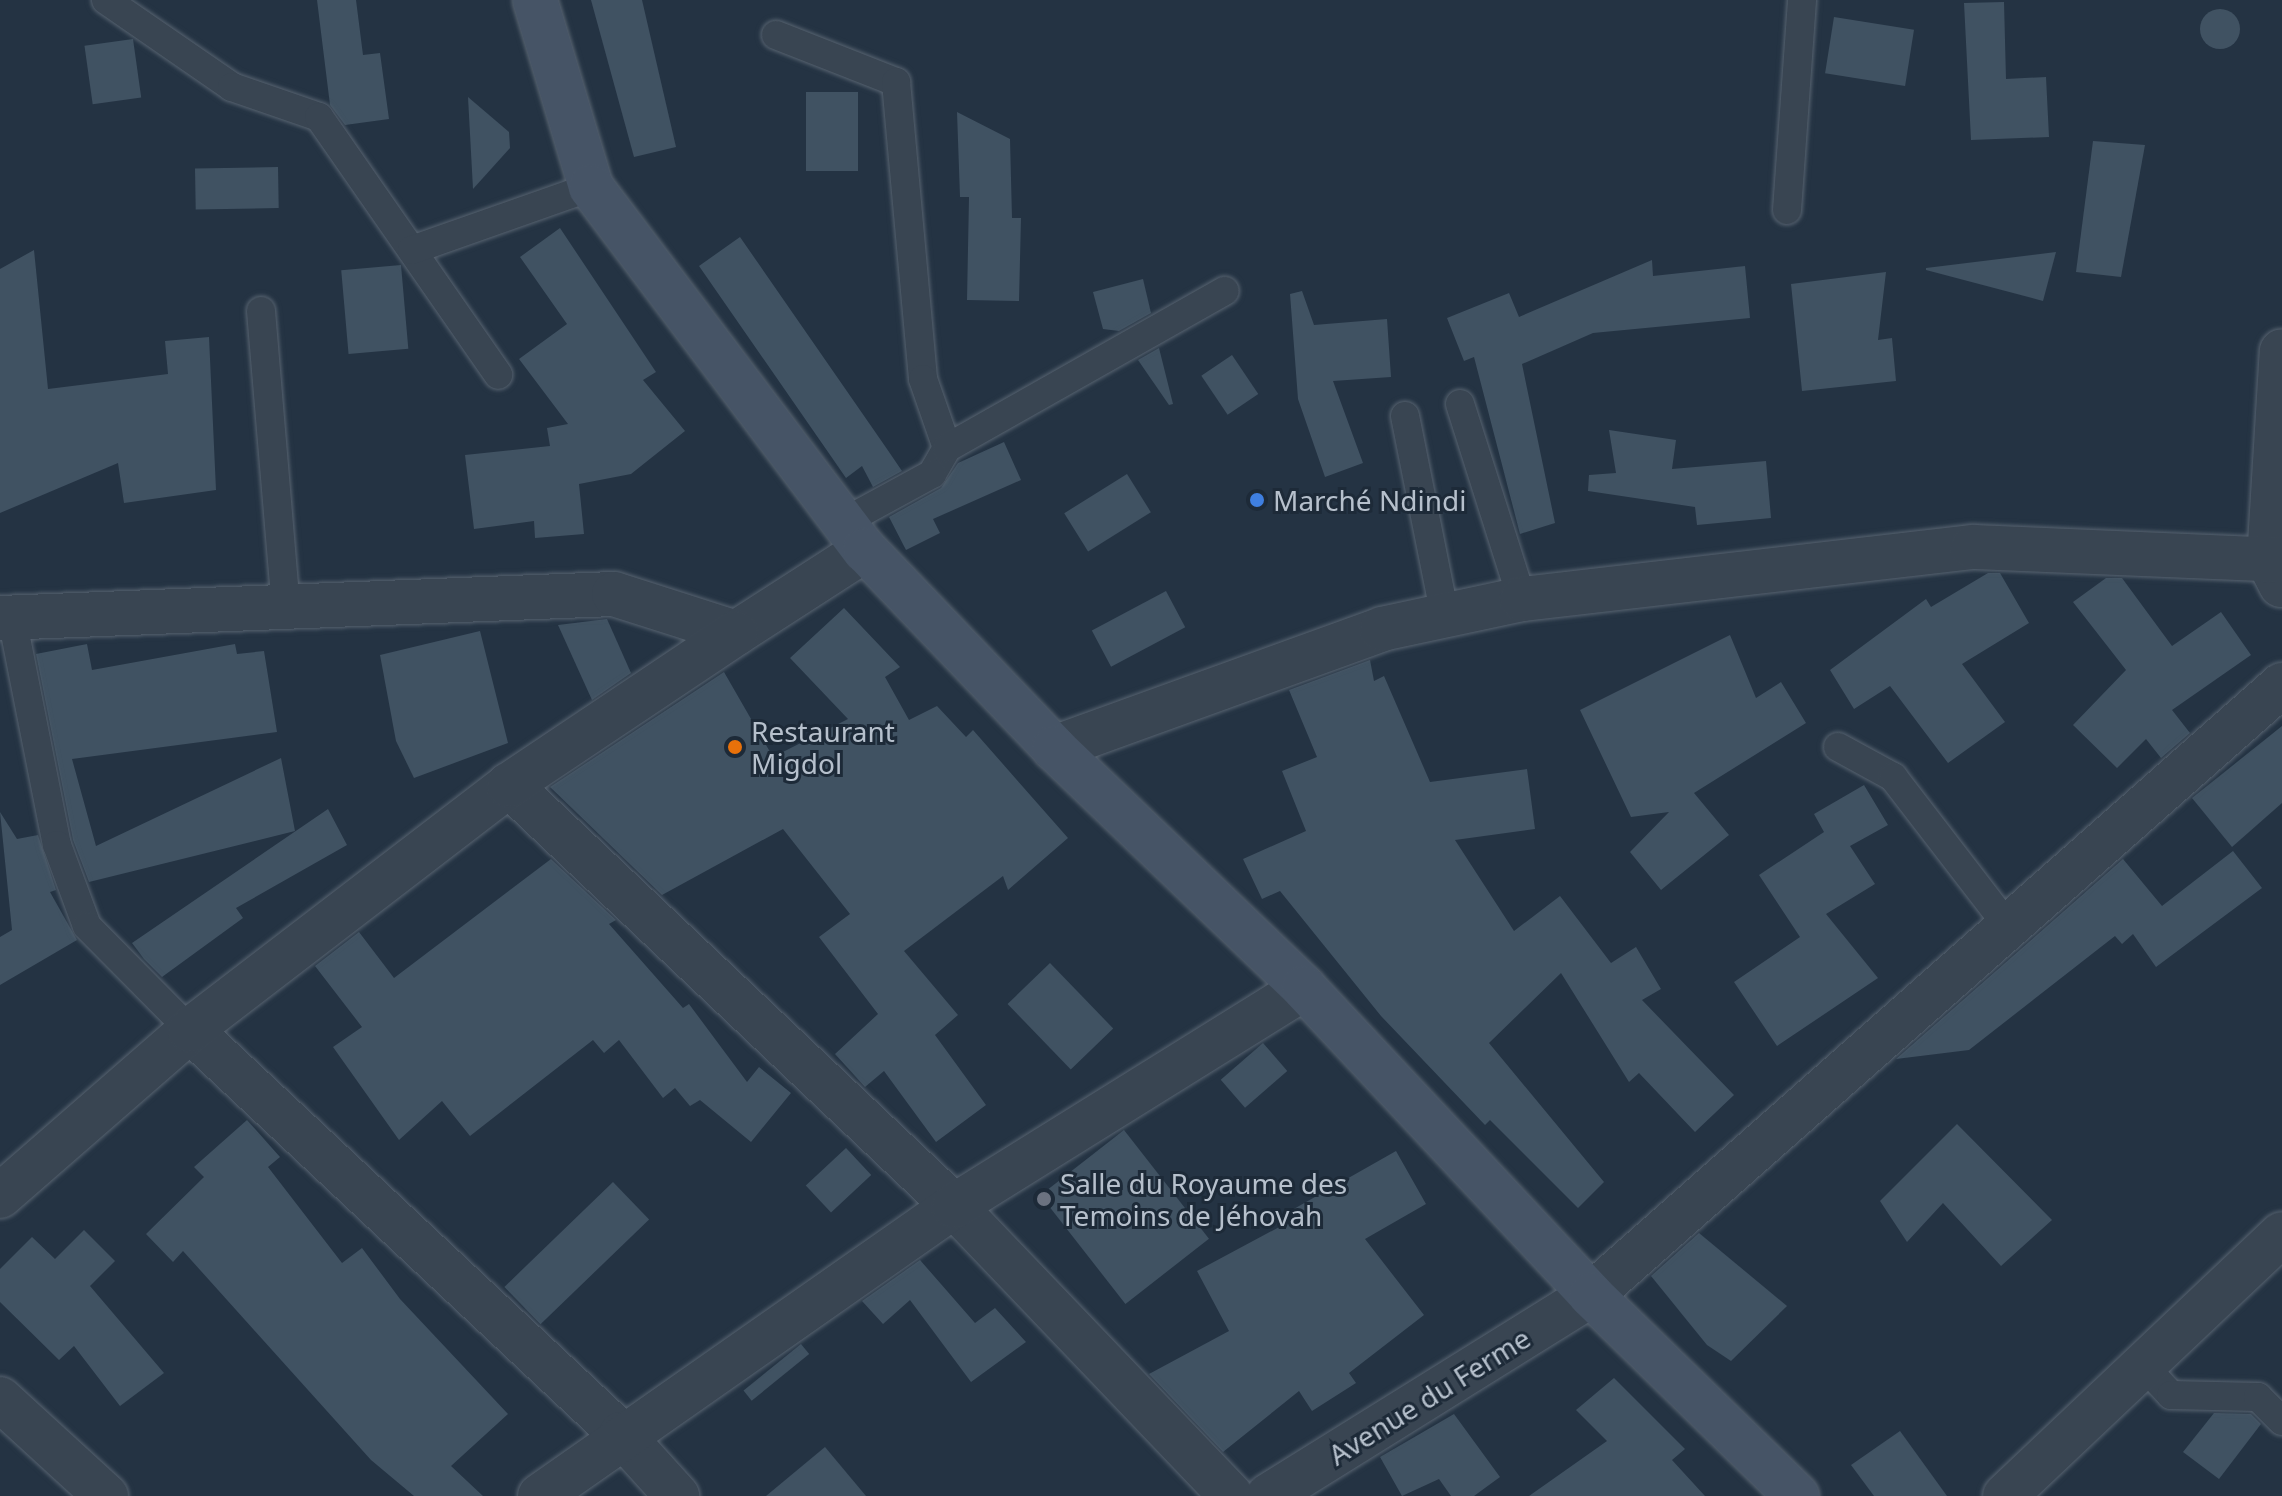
<!DOCTYPE html>
<html>
<head>
<meta charset="utf-8">
<style>
	body { margin:0 }
	#map { position:relative; width:2282px; height:1496px; overflow:hidden; background:#243343; font-family:"Noto Sans",sans-serif }
	div>[style] { position:absolute }
	.building>* { inset:0; background:#405262; transform-origin:0 0 }
	.round { border-radius:50% }
	.roads { filter:drop-shadow(0 0 2px #576370) drop-shadow(0 0 2px #576370) }
	.lane>* { height:28px; margin:-14px; padding:0 14px; transform-origin:14px; border-radius:14px; background:#394552 }
	.street>* { height:44px; margin:-22px; padding:0 22px; transform-origin:22px; border-radius:22px; background:#394552 }
	.secondary>* { height:44px; margin:-22px; padding:0 22px; transform-origin:22px; border-radius:22px; background:#465466 }
	.dots>* { width:22px; height:22px; translate:-50% -50%; box-sizing:border-box; border:4px solid #1d2a38; border-radius:50% }
	span { translate:-50% -50%; white-space:nowrap; text-align:center; line-height:1.15; -webkit-text-stroke:6px #1d2a38; paint-order:stroke }
	.poi-label { font-size:28px; color:#b6c0cc }
	.left { translate:0 -50%; text-align:left }
	.street-label { font-size:28px; color:#b6c0cc }
</style>
</head>
<body>
<div id="map">
	<div class="building">
		<i style="clip-path:polygon(317px 0,356px 0,363px 55px,380px 53px,389px 119px,345px 125px,330px 105px)"></i>
		<i style="clip-path:polygon(591px 0,642px 0,676px 147px,634px 157px)"></i>
		<i style="clip-path:polygon(2004px 2px,2006px 79px,2046px 77px,2049px 137px,1971px 140px,1964px 3px)"></i>
		<i class="round" style="left:2200px;top:9px;width:40px;height:40px"></i>
		<i style="left:1834px;top:17px;width:81px;height:57px;rotate:9deg"></i>
		<i style="left:133px;top:39px;width:59px;height:49px;rotate:82deg"></i>
		<i style="left:806px;top:92px;width:52px;height:79px"></i>
		<i style="clip-path:polygon(468px 97px,509px 132px,510px 148px,473px 189px)"></i>
		<i style="clip-path:polygon(957px 112px,1010px 139px,1012px 218px,1021px 218px,1019px 301px,967px 300px,969px 197px,960px 197px)"></i>
		<i style="clip-path:polygon(2093px 141px,2145px 145px,2121px 277px,2076px 272px)"></i>
		<i style="left:278px;top:167px;width:41px;height:83px;rotate:89deg"></i>
		<i style="clip-path:polygon(560px 228px,656px 372px,643px 380px,685px 431px,631px 474px,579px 484px,584px 534px,535px 538px,534px 521px,474px 529px,465px 455px,550px 446px,547px 428px,568px 424px,519px 359px,567px 324px,520px 257px)"></i>
		<i style="clip-path:polygon(740px 237px,887px 449px,902px 471px,873px 487px,862px 466px,846px 478px,699px 266px)"></i>
		<i style="clip-path:polygon(34px 250px,48px 389px,168px 374px,165px 341px,209px 337px,216px 490px,124px 503px,118px 463px,0 513px,0 269px)"></i>
		<i style="clip-path:polygon(2056px 252px,2043px 301px,1926px 270px,1926px 268px)"></i>
		<i style="clip-path:polygon(1652px 260px,1653px 276px,1745px 266px,1750px 318px,1593px 333px,1522px 364px,1555px 523px,1520px 534px,1474px 357px,1464px 361px,1447px 318px,1509px 293px,1519px 317px)"></i>
		<i style="left:401px;top:265px;width:84px;height:60px;rotate:85deg"></i>
		<i style="clip-path:polygon(1886px 272px,1878px 340px,1892px 338px,1896px 381px,1802px 391px,1791px 284px)"></i>
		<i style="clip-path:polygon(1143px 279px,1151px 313px,1119px 331px,1103px 329px,1093px 292px)"></i>
		<i style="clip-path:polygon(1302px 291px,1314px 325px,1387px 319px,1391px 377px,1333px 381px,1363px 463px,1325px 477px,1298px 399px,1290px 294px)"></i>
		<i style="clip-path:polygon(1159px 348px,1173px 404px,1169px 405px,1138px 360px)"></i>
		<i style="left:1232px;top:355px;width:47px;height:37px;rotate:56deg"></i>
		<i style="clip-path:polygon(1609px 430px,1676px 440px,1672px 469px,1766px 461px,1771px 518px,1697px 525px,1695px 507px,1588px 491px,1589px 475px,1616px 473px)"></i>
		<i style="clip-path:polygon(1004px 442px,1021px 480px,933px 519px,940px 533px,906px 550px,889px 517px,941px 488px,958px 463px)"></i>
		<i style="left:1127px;top:474px;width:45px;height:74px;rotate:58deg"></i>
		<i style="clip-path:polygon(1988px 573px,2000px 573px,2029px 623px,1962px 664px,2005px 722px,1948px 763px,1890px 686px,1854px 709px,1830px 670px,1926px 599px,1931px 607px)"></i>
		<i style="clip-path:polygon(2106px 578px,2122px 578px,2172px 646px,2221px 612px,2251px 655px,2172px 710px,2190px 733px,2161px 758px,2146px 739px,2117px 768px,2073px 725px,2126px 670px,2073px 602px)"></i>
		<i style="left:1166px;top:591px;width:41px;height:84px;rotate:62deg"></i>
		<i style="clip-path:polygon(844px 608px,900px 667px,885px 677px,909px 720px,937px 706px,966px 737px,973px 730px,1068px 838px,1008px 890px,1003px 876px,904px 951px,958px 1015px,935px 1035px,986px 1105px,936px 1142px,884px 1071px,865px 1087px,835px 1054px,878px 1014px,819px 937px,850px 914px,783px 829px,662px 895px,550px 787px,724px 672px,773px 757px,848px 719px,790px 658px)"></i>
		<i style="clip-path:polygon(607px 619px,631px 673px,592px 700px,558px 625px)"></i>
		<i style="clip-path:polygon(480px 631px,508px 743px,414px 778px,396px 741px,380px 655px)"></i>
		<i style="clip-path:polygon(1730px 635px,1756px 698px,1781px 682px,1806px 723px,1694px 793px,1729px 835px,1661px 890px,1630px 852px,1669px 812px,1631px 817px,1580px 710px)"></i>
		<i style="clip-path:polygon(87px 644px,92px 670px,235px 644px,237px 654px,264px 651px,277px 732px,72px 759px,96px 846px,281px 758px,295px 831px,89px 882px,73px 840px,36px 654px)"></i>
		<i style="clip-path:polygon(1370px 660px,1374px 681px,1384px 676px,1430px 782px,1527px 769px,1535px 829px,1455px 840px,1514px 931px,1560px 896px,1611px 963px,1636px 947px,1661px 989px,1642px 1000px,1734px 1095px,1695px 1132px,1639px 1073px,1629px 1082px,1561px 973px,1489px 1043px,1604px 1182px,1578px 1208px,1490px 1120px,1485px 1125px,1381px 1016px,1280px 891px,1262px 899px,1243px 859px,1306px 831px,1282px 771px,1317px 757px,1289px 690px)"></i>
		<i style="clip-path:polygon(2282px 726px,2282px 803px,2232px 847px,2192px 798px)"></i>
		<i style="clip-path:polygon(1864px 785px,1888px 825px,1850px 846px,1875px 884px,1826px 914px,1878px 978px,1777px 1046px,1734px 982px,1800px 937px,1759px 875px,1824px 832px,1814px 814px)"></i>
		<i style="clip-path:polygon(328px 809px,347px 845px,236px 908px,243px 918px,162px 977px,144px 959px,132px 943px)"></i>
		<i style="clip-path:polygon(0 812px,17px 839px,38px 835px,56px 890px,50px 892px,77px 940px,0 985px,0 937px,12px 930px)"></i>
		<i style="clip-path:polygon(2233px 851px,2262px 888px,2156px 967px,2133px 934px,2122px 944px,2115px 936px,1969px 1050px,1896px 1059px,2123px 859px,2162px 906px)"></i>
		<i style="clip-path:polygon(551px 859px,616px 920px,609px 924px,683px 1008px,689px 1004px,747px 1082px,759px 1067px,791px 1093px,751px 1142px,700px 1100px,690px 1106px,675px 1088px,663px 1098px,619px 1040px,604px 1053px,593px 1040px,470px 1136px,442px 1101px,399px 1140px,333px 1047px,362px 1027px,315px 966px,359px 932px,394px 978px)"></i>
		<i style="left:1050px;top:963px;width:91px;height:59px;rotate:46deg"></i>
		<i style="left:1263px;top:1043px;width:37px;height:56px;rotate:49deg"></i>
		<i style="clip-path:polygon(247px 1120px,280px 1157px,268px 1167px,342px 1263px,362px 1248px,400px 1299px,508px 1414px,451px 1466px,483px 1496px,414px 1496px,371px 1460px,183px 1251px,173px 1262px,146px 1234px,204px 1177px,194px 1167px)"></i>
		<i style="clip-path:polygon(1957px 1124px,2052px 1220px,2001px 1266px,1943px 1203px,1907px 1242px,1880px 1201px)"></i>
		<i style="left:1124px;top:1130px;width:138px;height:106px;rotate:52deg"></i>
		<i style="left:846px;top:1148px;width:37px;height:55px;rotate:47deg"></i>
		<i style="clip-path:polygon(1396px 1151px,1426px 1204px,1365px 1239px,1424px 1315px,1349px 1373px,1356px 1383px,1312px 1411px,1299px 1391px,1223px 1452px,1149px 1374px,1229px 1331px,1197px 1271px,1296px 1218px,1292px 1210px)"></i>
		<i style="left:613px;top:1182px;width:52px;height:151px;rotate:46deg"></i>
		<i style="clip-path:polygon(84px 1230px,115px 1261px,90px 1286px,164px 1373px,120px 1406px,74px 1346px,59px 1360px,0 1302px,0 1269px,32px 1237px,55px 1259px)"></i>
		<i style="clip-path:polygon(1699px 1233px,1787px 1306px,1731px 1361px,1707px 1345px,1651px 1276px)"></i>
		<i style="clip-path:polygon(920px 1260px,975px 1323px,995px 1308px,1026px 1342px,971px 1382px,910px 1300px,883px 1324px,862px 1301px)"></i>
		<i style="left:801px;top:1344px;width:13px;height:74px;rotate:51deg"></i>
		<i style="clip-path:polygon(1614px 1378px,1685px 1449px,1672px 1460px,1705px 1496px,1529px 1496px,1607px 1441px,1576px 1410px)"></i>
		<i style="clip-path:polygon(2214px 1413px,2251px 1414px,2261px 1424px,2219px 1479px,2183px 1452px)"></i>
		<i style="clip-path:polygon(1454px 1414px,1500px 1477px,1474px 1496px,1451px 1496px,1439px 1479px,1402px 1496px,1380px 1457px)"></i>
		<i style="clip-path:polygon(1900px 1431px,1947px 1496px,1874px 1496px,1851px 1465px)"></i>
		<i style="clip-path:polygon(825px 1447px,866px 1496px,766px 1496px)"></i>
	</div>
	<div class="roads">
		<div class="lane">
			<i style="left:106px;top:0;width:153px;rotate:34.6deg"></i>
			<i style="left:232px;top:87px;width:92px;rotate:19deg"></i>
			<i style="left:319px;top:117px;width:314px;rotate:55.2deg"></i>
			<i style="left:776px;top:35px;width:129px;rotate:21.4deg"></i>
			<i style="left:896px;top:82px;width:298px;rotate:84.8deg"></i>
			<i style="left:923px;top:379px;width:73px;rotate:70.8deg"></i>
			<i style="left:947px;top:448px;width:30px;rotate:120deg"></i>
			<i style="left:932px;top:474px;width:100px;rotate:151.4deg"></i>
			<i style="left:1787px;top:210px;width:211px;rotate:-85.9deg"></i>
			<i style="left:412px;top:250px;width:190px;rotate:-19.4deg"></i>
			<i style="left:261px;top:311px;width:298px;rotate:85.2deg"></i>
			<i style="left:1460px;top:404px;width:205px;rotate:72.4deg"></i>
			<i style="left:1405px;top:416px;width:204px;rotate:78.7deg"></i>
			<i style="left:947px;top:448px;width:319px;rotate:-29.5deg"></i>
			<i style="left:12px;top:618px;width:231px;rotate:78.8deg"></i>
			<i style="left:57px;top:845px;width:86px;rotate:69.7deg"></i>
			<i style="left:87px;top:926px;width:146px;rotate:45.3deg"></i>
			<i style="left:1838px;top:747px;width:63px;rotate:28.6deg"></i>
			<i style="left:1893px;top:777px;width:192px;rotate:52.4deg"></i>
			<i style="left:2143px;top:1365px;width:41px;rotate:47deg"></i>
			<i style="left:2171px;top:1395px;width:87px;rotate:1.3deg"></i>
			<i style="left:2258px;top:1397px;width:34px;rotate:45deg"></i>
		</div>
		<div class="street">
			<i style="left:2281px;top:585px;width:27px;rotate:-117deg"></i>
			<i style="left:2269px;top:561px;width:210px;rotate:-86.5deg"></i>
			<i style="left:0;top:618px;width:614px;rotate:-2.24deg"></i>
			<i style="left:614px;top:594px;width:128px;rotate:17.7deg"></i>
			<i style="left:736px;top:633px;width:153px;rotate:-32.8deg"></i>
			<i style="left:1054px;top:748px;width:349px;rotate:-19.9deg"></i>
			<i style="left:1382px;top:629px;width:143px;rotate:-12.1deg"></i>
			<i style="left:1522px;top:599px;width:454px;rotate:-6.6deg"></i>
			<i style="left:1973px;top:547px;width:309px;rotate:2.4deg"></i>
			<i style="left:509px;top:785px;width:613px;rotate:43.41deg"></i>
			<i style="left:954px;top:1206px;width:401px;rotate:46.3deg"></i>
			<i style="left:190px;top:1030px;width:591px;rotate:43.15deg"></i>
			<i style="left:621px;top:1434px;width:84px;rotate:47.9deg"></i>
			<i style="left:0;top:1196px;width:252px;rotate:-41.1deg"></i>
			<i style="left:190px;top:1030px;width:402px;rotate:-37.5deg"></i>
			<i style="left:509px;top:785px;width:273px;rotate:-33.8deg"></i>
			<i style="left:0;top:1399px;width:144px;rotate:42.5deg"></i>
			<i style="left:540px;top:1496px;width:505px;rotate:-35.01deg"></i>
			<i style="left:954px;top:1206px;width:412px;rotate:-31.9deg"></i>
			<i style="left:1268px;top:1496px;width:380px;rotate:-31.9deg"></i>
			<i style="left:1591px;top:1295px;width:922px;rotate:-41.44deg"></i>
			<i style="left:2005px;top:1496px;width:381px;rotate:-43.4deg"></i>
		</div>
		<div class="secondary">
			<i style="left:535px;top:0;width:195px;rotate:73.3deg"></i>
			<i style="left:591px;top:187px;width:455px;rotate:53deg"></i>
			<i style="left:865px;top:550px;width:274px;rotate:46.3deg"></i>
			<i style="left:1054px;top:748px;width:347px;rotate:43.8deg"></i>
			<i style="left:1304px;top:988px;width:420px;rotate:46.9deg"></i>
			<i style="left:1591px;top:1295px;width:288px;rotate:44.3deg"></i>
		</div>
	</div>
	<div class="dots">
		<i style="left:1257px;top:500px;background:#3f7fe0"></i>
		<i style="left:735px;top:747px;background:#e8710a"></i>
		<i style="left:1044px;top:1199px;background:#6b7280"></i>
	</div>
	<div class="poi-label">
		<span class="left" style="left:1273px;top:500px">Marché Ndindi</span>
		<span class="left" style="left:751px;top:747px">Restaurant<br>Migdol</span>
		<span class="left" style="left:1060px;top:1199px">Salle du Royaume des<br>Temoins de Jéhovah</span>
	</div>
	<div class="street-label">
		<span style="left:1429px;top:1396px;rotate:-32deg">Avenue du Ferme</span>
	</div>
</div>
</body>
</html>
